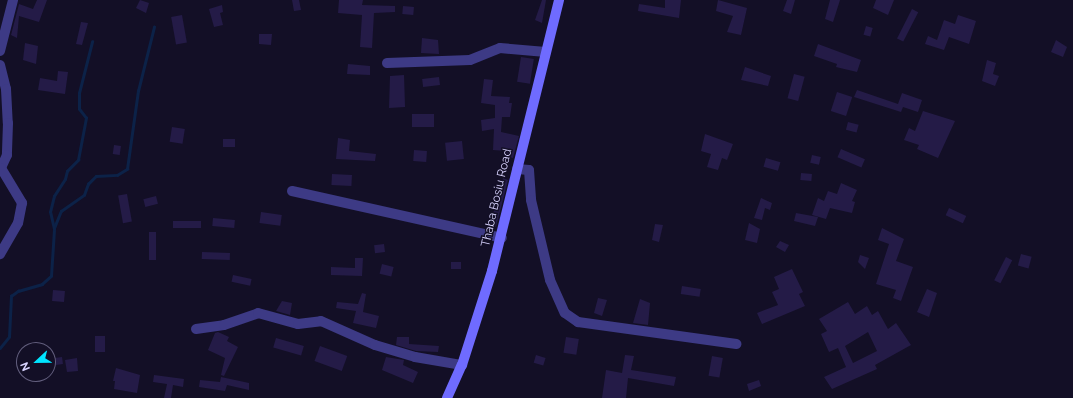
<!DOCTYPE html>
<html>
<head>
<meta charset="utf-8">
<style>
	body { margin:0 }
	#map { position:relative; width:1073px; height:398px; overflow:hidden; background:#130f26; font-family:Raleway,sans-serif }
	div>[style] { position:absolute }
	.stream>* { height:2.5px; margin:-1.25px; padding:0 1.25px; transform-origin:1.25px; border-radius:1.25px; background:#0c2248 }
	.building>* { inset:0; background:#241b47; transform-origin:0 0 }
	.street>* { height:10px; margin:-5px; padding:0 5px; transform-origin:5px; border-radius:5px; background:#3d3a85 }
	.secondary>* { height:10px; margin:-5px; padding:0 5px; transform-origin:5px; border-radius:5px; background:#6f6bff }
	span { translate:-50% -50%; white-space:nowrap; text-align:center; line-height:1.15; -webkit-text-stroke:3px #130f26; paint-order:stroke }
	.street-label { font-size:12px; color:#d9d4ff }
	.north { position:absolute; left:16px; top:342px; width:40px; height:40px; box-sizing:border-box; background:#130f26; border:1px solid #625e7d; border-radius:50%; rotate:248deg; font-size:11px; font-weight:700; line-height:16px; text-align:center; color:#d9d4ff }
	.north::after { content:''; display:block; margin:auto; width:14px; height:18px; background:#00e5ff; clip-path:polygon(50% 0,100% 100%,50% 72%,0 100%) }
</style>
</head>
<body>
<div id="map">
	<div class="stream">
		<i style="left:54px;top:228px;width:18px;rotate:-68deg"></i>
		<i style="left:61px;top:211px;width:28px;rotate:-35deg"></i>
		<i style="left:84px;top:195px;width:12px;rotate:-70deg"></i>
		<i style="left:88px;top:184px;width:11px;rotate:-45deg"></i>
		<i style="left:96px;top:176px;width:21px;rotate:-3deg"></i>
		<i style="left:117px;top:175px;width:12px;rotate:-31deg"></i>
		<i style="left:127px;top:169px;width:79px;rotate:-82deg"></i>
		<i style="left:138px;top:91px;width:66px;rotate:-76deg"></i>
		<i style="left:0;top:348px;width:14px;rotate:-51deg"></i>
		<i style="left:9px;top:337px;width:41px;rotate:-87.2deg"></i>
		<i style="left:11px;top:296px;width:9px;rotate:-36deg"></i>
		<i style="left:18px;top:291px;width:25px;rotate:-16deg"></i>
		<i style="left:42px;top:284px;width:12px;rotate:-42deg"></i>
		<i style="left:51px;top:276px;width:47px;rotate:-86.3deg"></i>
		<i style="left:54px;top:229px;width:17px;rotate:-103deg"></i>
		<i style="left:50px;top:212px;width:16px;rotate:-76deg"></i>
		<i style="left:54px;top:196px;width:20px;rotate:-57deg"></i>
		<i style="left:65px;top:179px;width:8px;rotate:-76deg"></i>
		<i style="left:67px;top:171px;width:16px;rotate:-45deg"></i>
		<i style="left:78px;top:160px;width:43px;rotate:-79.2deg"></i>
		<i style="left:86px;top:118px;width:11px;rotate:-128deg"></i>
		<i style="left:79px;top:109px;width:16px;rotate:-90deg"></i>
		<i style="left:79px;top:93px;width:53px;rotate:-75.7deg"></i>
	</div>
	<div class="building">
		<i style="clip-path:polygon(37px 0,47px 0,39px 22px,19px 16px,17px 38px,11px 35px,19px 4px,33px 9px)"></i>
		<i style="clip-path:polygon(140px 0,149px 3px,146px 13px,136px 8px)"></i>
		<i style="clip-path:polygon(292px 0,299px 0,301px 10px,294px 11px)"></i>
		<i style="clip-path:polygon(339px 0,363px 0,362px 5px,395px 6px,395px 12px,374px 13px,372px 48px,360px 47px,362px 15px,338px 13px)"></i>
		<i style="clip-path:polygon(542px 0,546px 0,542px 23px,535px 20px)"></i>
		<i style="clip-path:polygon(665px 0,681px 0,679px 18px,638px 11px,639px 4px,665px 8px)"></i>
		<i style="clip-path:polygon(718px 0,747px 8px,741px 35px,727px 32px,733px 16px,716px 11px)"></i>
		<i style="clip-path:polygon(787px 0,795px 0,791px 14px,783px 11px)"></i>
		<i style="clip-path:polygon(830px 0,840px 0,833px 22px,825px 19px)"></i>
		<i style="clip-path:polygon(876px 0,894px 0,888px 15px,873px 8px)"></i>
		<i style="clip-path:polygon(222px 5px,223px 12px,220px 13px,223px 25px,214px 27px,209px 9px)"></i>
		<i style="left:403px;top:6px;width:11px;height:8px;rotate:5deg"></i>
		<i style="left:912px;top:9px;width:7px;height:33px;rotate:27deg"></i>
		<i style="left:182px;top:15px;width:28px;height:11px;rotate:80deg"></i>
		<i style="clip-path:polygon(958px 15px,976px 21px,969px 44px,949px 37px,944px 50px,925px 44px,928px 36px,937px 40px,944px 20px,955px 24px)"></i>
		<i style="clip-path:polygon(81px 22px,88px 23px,82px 45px,76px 44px)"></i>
		<i style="left:866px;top:26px;width:7px;height:9px;rotate:16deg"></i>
		<i style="clip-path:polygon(259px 34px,272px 34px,271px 45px,259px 44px)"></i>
		<i style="clip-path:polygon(422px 38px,438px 40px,439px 54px,421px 53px)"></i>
		<i style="clip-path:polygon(1056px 40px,1067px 47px,1063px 57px,1051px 52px)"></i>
		<i style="clip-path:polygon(25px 43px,38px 46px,36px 64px,23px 60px)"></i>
		<i style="clip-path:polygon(818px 44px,861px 60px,857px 72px,836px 67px,837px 64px,814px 56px)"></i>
		<i style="left:521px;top:57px;width:13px;height:25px;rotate:9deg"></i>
		<i style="clip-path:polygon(987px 60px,996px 63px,993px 74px,999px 76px,995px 86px,982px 81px)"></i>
		<i style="clip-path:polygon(348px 64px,370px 66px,370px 75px,347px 74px)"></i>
		<i style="clip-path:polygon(745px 67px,771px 76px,768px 86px,741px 80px)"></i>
		<i style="clip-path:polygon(58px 71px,68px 72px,65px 94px,38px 90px,40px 78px,57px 81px)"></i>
		<i style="left:794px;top:74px;width:11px;height:25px;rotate:15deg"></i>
		<i style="clip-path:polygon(404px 75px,405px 107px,389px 108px,390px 76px)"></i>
		<i style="left:439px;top:77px;width:8px;height:17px;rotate:83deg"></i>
		<i style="clip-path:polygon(484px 79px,493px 80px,491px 96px,510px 97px,509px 103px,512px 103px,510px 117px,502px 117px,501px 132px,519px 136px,513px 158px,504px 156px,506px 151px,493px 150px,494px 129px,482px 131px,481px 120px,495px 118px,495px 105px,481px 103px)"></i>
		<i style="clip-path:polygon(857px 90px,898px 104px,902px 93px,922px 100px,918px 112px,903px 107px,901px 112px,854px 97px)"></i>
		<i style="left:837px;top:92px;width:16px;height:20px;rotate:18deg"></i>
		<i style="clip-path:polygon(923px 111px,955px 121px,938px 158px,917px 149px,919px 145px,904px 140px,909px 128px,915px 131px)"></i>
		<i style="left:412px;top:114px;width:22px;height:13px"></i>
		<i style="left:848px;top:122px;width:11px;height:8px;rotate:15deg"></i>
		<i style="left:172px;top:127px;width:13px;height:15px;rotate:9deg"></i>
		<i style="clip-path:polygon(705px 134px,733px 144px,727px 160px,722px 158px,718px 170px,707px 167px,711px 154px,701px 151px)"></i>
		<i style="clip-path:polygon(338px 138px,350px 140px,349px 151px,376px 154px,375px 161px,336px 159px)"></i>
		<i style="left:223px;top:139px;width:12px;height:8px"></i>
		<i style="left:462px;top:141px;width:18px;height:17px;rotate:84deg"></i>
		<i style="left:114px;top:145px;width:7px;height:9px;rotate:8deg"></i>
		<i style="left:841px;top:149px;width:26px;height:9px;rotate:23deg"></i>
		<i style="left:414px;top:150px;width:13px;height:11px;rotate:4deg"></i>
		<i style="left:812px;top:155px;width:9px;height:8px;rotate:13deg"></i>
		<i style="left:766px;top:158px;width:15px;height:9px;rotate:16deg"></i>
		<i style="left:801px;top:173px;width:11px;height:7px;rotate:5deg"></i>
		<i style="left:332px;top:174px;width:20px;height:11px;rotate:3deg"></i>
		<i style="clip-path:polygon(503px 178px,508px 180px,496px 227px,490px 225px)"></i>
		<i style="clip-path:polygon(841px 183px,857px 190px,852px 201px,855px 202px,852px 213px,830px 208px,826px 219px,812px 215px,818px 198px,824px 201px,828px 191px,837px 194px)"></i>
		<i style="left:127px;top:194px;width:28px;height:9px;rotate:80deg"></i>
		<i style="left:156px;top:196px;width:8px;height:13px;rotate:76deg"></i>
		<i style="clip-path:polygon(761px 198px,772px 203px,770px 210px,765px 208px,762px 220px,754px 218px)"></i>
		<i style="left:949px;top:208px;width:19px;height:8px;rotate:25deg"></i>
		<i style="left:261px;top:212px;width:21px;height:11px;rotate:8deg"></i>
		<i style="clip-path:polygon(796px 213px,818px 217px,815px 226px,794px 221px)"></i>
		<i style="left:213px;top:218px;width:22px;height:8px;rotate:5deg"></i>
		<i style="left:201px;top:221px;width:7px;height:28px;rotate:90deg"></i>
		<i style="clip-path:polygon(749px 223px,760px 229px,757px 243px,745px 240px)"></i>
		<i style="clip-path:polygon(655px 224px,663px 225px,659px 242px,652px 240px)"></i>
		<i style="clip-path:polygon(882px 228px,904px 239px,896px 261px,913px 267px,901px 301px,893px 298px,896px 290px,876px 284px,889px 244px,878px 240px)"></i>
		<i style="left:149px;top:232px;width:7px;height:28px"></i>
		<i style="clip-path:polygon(780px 241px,789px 245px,785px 252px,776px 247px)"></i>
		<i style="left:384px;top:244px;width:8px;height:10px;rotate:83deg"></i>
		<i style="left:202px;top:252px;width:28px;height:7px;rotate:2deg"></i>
		<i style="left:1021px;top:254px;width:11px;height:12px;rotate:15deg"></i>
		<i style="clip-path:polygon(860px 255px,869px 258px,865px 269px,858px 262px)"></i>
		<i style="left:1006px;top:257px;width:7px;height:26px;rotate:27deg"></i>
		<i style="clip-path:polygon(355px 258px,363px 258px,362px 276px,331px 275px,331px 267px,355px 268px)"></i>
		<i style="left:451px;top:262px;width:10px;height:7px"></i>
		<i style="left:382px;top:264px;width:12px;height:10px;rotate:14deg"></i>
		<i style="clip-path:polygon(792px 269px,803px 292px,799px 294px,805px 306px,762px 324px,757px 313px,778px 305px,772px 292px,779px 289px,774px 277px)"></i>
		<i style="left:233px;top:275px;width:19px;height:7px;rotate:12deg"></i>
		<i style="left:682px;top:286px;width:19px;height:8px;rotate:9deg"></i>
		<i style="clip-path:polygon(927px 289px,937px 293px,929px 317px,917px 312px)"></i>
		<i style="left:53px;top:290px;width:12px;height:11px;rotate:5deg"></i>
		<i style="clip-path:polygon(362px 293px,366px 294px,363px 312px,379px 316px,376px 328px,353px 323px,356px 311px,336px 308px,337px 302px,358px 304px)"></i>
		<i style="clip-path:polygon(598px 298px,607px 300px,602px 316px,594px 313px)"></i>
		<i style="clip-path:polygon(640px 299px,650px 303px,648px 325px,633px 323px)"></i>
		<i style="clip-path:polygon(282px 301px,292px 303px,290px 315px,276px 311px)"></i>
		<i style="clip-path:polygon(evenodd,848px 302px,855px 314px,867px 306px,872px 315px,878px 311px,888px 329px,896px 323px,911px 345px,875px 365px,877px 369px,832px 389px,824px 377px,846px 367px,838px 348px,829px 352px,821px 334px,827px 331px,819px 319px,848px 302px,868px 332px,877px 351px,853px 363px,845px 346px,868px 332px)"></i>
		<i style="clip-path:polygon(218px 332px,229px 337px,227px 341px,238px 347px,224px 376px,221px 375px,225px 358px,208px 350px,215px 333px)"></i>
		<i style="left:95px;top:336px;width:10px;height:16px"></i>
		<i style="clip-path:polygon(397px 337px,409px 337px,409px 344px,439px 346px,438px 352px,416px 351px,396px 345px)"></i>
		<i style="left:566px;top:337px;width:13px;height:16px;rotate:9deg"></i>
		<i style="left:276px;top:338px;width:29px;height:10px;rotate:16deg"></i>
		<i style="left:320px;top:346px;width:29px;height:16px;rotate:20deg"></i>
		<i style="left:536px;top:355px;width:10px;height:8px;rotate:17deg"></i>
		<i style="clip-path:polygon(625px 355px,634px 356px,631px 370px,676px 377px,674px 386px,628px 378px,626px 398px,602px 398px,606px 370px,622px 373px)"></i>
		<i style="left:712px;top:356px;width:11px;height:20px;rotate:10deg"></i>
		<i style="left:62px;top:357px;width:7px;height:9px;rotate:82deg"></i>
		<i style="clip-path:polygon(386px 357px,404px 360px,403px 365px,418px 372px,413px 383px,382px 370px)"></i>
		<i style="clip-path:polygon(77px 358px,78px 371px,67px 372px,65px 360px)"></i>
		<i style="clip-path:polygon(116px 368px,140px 375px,137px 393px,114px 389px,115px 381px,113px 381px)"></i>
		<i style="clip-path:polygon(154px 375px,184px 379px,183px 387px,173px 385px,171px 398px,164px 398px,167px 384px,153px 382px)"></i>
		<i style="clip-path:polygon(221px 377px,249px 383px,249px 390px,227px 385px,225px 391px,199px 387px,200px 380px,220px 382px)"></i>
		<i style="clip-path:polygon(759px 380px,761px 386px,749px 391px,747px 384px)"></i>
	</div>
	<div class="street">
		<i style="left:0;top:51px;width:53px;rotate:-75.7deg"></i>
		<i style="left:387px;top:63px;width:83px;rotate:-2.1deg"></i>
		<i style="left:470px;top:60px;width:32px;rotate:-22deg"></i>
		<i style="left:500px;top:48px;width:46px;rotate:5deg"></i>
		<i style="left:0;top:65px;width:25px;rotate:76deg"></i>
		<i style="left:6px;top:89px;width:34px;rotate:87deg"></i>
		<i style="left:8px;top:123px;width:32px;rotate:92deg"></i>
		<i style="left:7px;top:155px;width:14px;rotate:115deg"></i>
		<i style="left:1px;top:168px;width:41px;rotate:59deg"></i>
		<i style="left:22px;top:203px;width:20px;rotate:101deg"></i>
		<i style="left:18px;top:223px;width:36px;rotate:120deg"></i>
		<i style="left:517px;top:169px;width:12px;rotate:5deg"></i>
		<i style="left:529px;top:170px;width:30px;rotate:86deg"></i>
		<i style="left:531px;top:200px;width:82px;rotate:76.6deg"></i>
		<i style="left:550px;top:280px;width:36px;rotate:66deg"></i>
		<i style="left:565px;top:313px;width:16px;rotate:35deg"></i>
		<i style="left:578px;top:322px;width:160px;rotate:7.9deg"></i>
		<i style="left:292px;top:191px;width:215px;rotate:12.6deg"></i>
		<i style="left:196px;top:329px;width:28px;rotate:-8deg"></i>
		<i style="left:224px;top:325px;width:36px;rotate:-19deg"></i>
		<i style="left:258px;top:313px;width:41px;rotate:15.4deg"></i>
		<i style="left:298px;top:324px;width:23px;rotate:-7deg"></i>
		<i style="left:321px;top:321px;width:59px;rotate:24deg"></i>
		<i style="left:375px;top:345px;width:42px;rotate:16.7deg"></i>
		<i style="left:415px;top:357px;width:48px;rotate:9.7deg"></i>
	</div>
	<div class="secondary">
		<i style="left:447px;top:398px;width:36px;rotate:-66deg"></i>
		<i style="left:462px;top:365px;width:99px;rotate:-72.3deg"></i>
		<i style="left:492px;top:271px;width:279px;rotate:-76.1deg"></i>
	</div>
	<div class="street-label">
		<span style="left:497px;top:198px;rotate:-77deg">Thaba Bosiu Road</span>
	</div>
	<div class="north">N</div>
</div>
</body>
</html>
